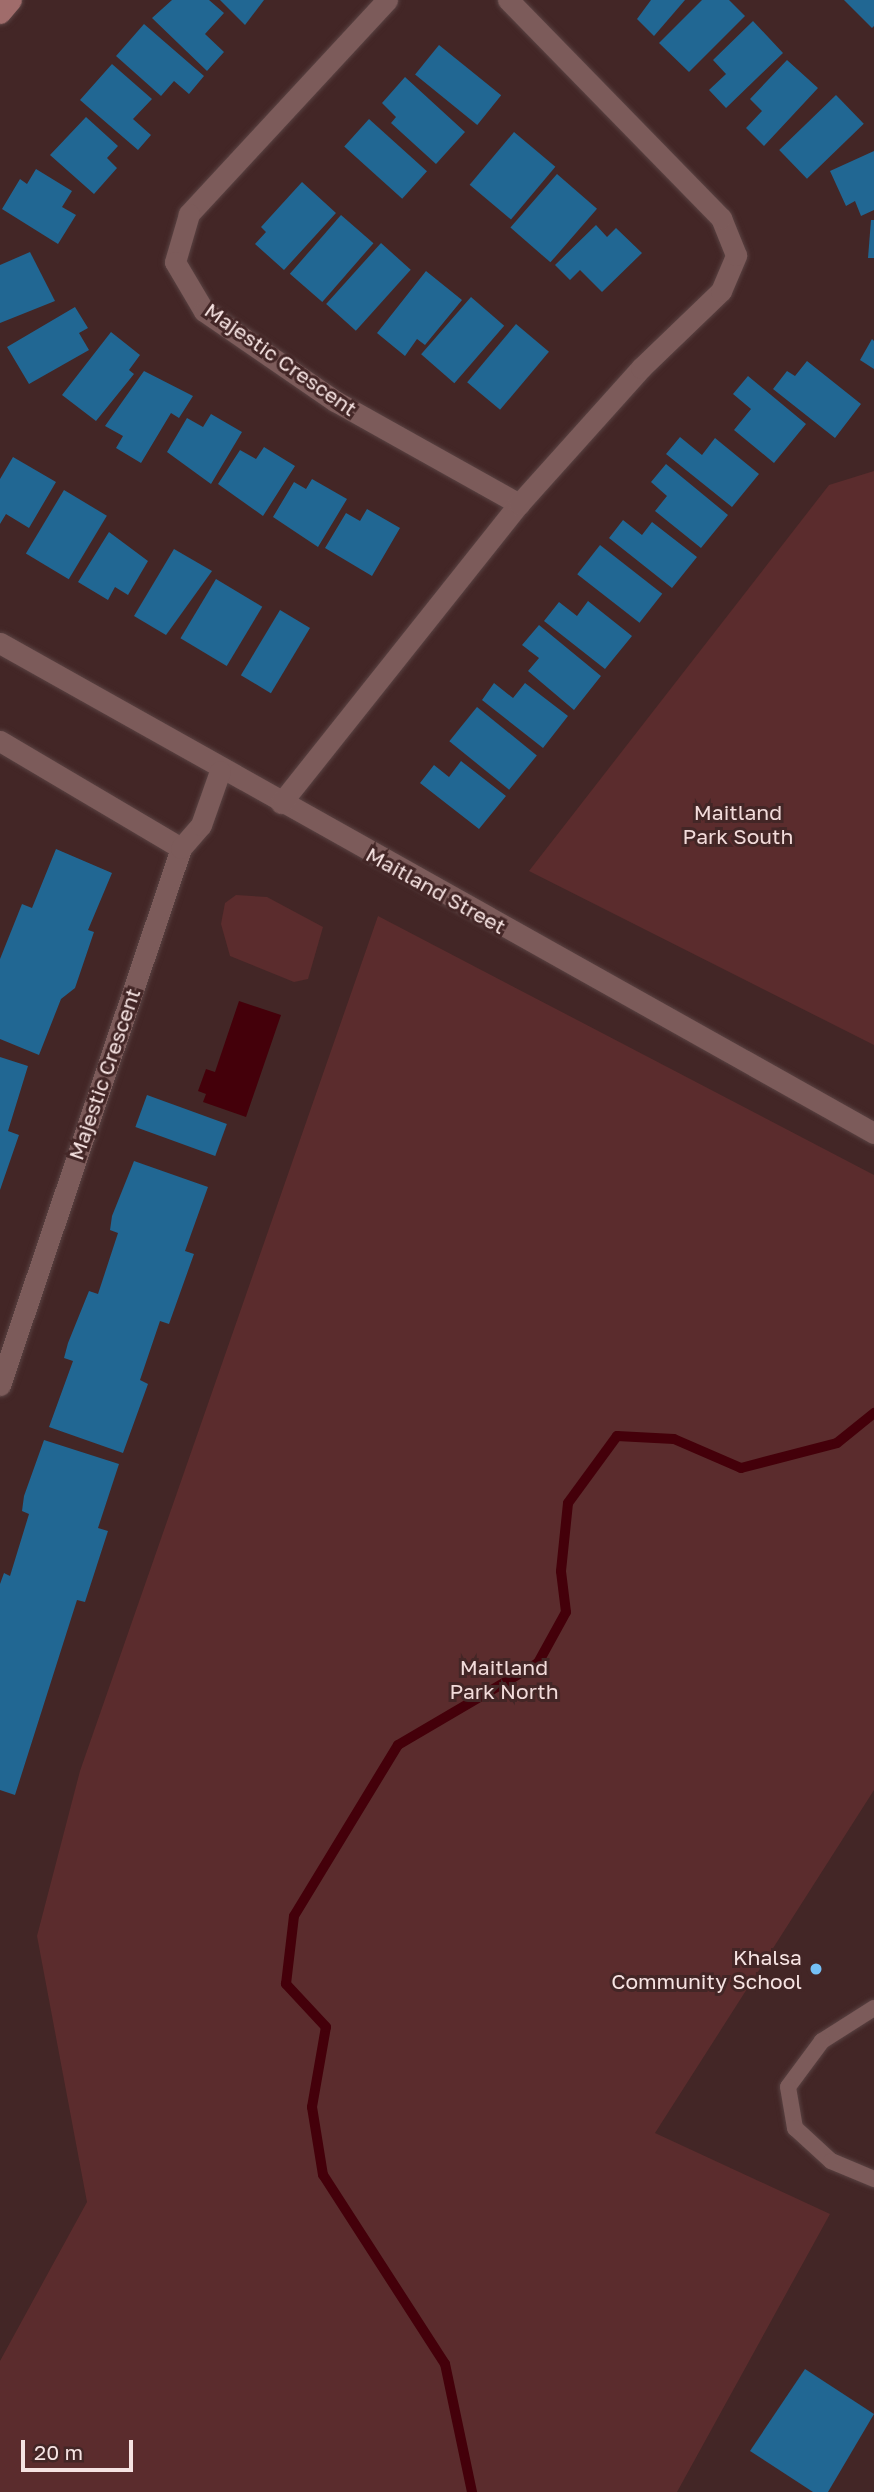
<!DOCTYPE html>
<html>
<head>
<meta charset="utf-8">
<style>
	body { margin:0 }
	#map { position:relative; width:874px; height:2492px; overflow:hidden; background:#432626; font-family:"Golos Text",sans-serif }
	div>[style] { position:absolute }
	.green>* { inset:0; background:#5b2c2d }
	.water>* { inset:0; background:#44000a }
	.stream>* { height:10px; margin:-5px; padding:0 5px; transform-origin:5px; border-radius:5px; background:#44000a }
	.building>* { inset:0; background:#216793; transform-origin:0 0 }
	.roads { filter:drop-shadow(0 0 2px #594242) drop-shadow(0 0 2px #594242) }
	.lane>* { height:16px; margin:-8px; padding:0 8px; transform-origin:8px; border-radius:8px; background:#7c5b5a }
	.street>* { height:21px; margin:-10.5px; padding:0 10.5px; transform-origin:10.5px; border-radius:10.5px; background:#7c5b5a }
	.secondary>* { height:21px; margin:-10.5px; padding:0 10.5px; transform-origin:10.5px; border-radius:10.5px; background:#a06c6b }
	.dots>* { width:19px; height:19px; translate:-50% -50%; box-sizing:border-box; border:4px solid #432626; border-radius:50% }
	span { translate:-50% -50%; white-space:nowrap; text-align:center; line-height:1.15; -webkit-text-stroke:6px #432626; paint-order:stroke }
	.street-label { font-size:21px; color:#f6e3e2 }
	.park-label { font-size:21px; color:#f2dbda }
	.poi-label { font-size:21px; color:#f6e3e2 }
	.right { translate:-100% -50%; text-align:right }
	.scale { position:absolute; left:21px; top:2440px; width:112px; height:32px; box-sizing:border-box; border:4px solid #f6e3e2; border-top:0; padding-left:9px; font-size:21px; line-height:24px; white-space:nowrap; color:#f6e3e2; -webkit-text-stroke:5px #432626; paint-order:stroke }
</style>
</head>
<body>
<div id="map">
	<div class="green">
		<i style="clip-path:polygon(874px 471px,874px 1045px,529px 871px,829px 485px)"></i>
		<i style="clip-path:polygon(236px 895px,267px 897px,323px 927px,308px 979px,294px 982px,230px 956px,221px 924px,225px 903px)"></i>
		<i style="clip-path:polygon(378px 916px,874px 1175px,874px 1790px,655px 2133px,830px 2214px,677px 2492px,0 2492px,0 2361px,87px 2202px,37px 1936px,80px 1771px)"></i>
	</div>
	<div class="water">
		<i style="clip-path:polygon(239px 1001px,281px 1015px,246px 1117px,203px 1102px,206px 1094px,198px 1091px,206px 1069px,215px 1072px)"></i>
	</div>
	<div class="stream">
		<i style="left:472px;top:2492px;width:131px;rotate:-101.9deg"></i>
		<i style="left:445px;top:2364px;width:225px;rotate:-122.8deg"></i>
		<i style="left:323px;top:2175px;width:69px;rotate:-99.2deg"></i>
		<i style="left:312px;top:2107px;width:81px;rotate:-80.1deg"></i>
		<i style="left:326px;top:2027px;width:59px;rotate:-132.9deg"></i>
		<i style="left:286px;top:1984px;width:68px;rotate:-83.3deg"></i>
		<i style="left:294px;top:1916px;width:200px;rotate:-58.7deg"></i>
		<i style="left:398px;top:1745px;width:162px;rotate:-30.4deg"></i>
		<i style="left:538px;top:1663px;width:58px;rotate:-61.2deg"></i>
		<i style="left:566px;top:1612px;width:41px;rotate:-97deg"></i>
		<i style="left:561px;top:1571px;width:68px;rotate:-84.1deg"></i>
		<i style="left:568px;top:1503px;width:83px;rotate:-53.8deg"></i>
		<i style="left:617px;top:1436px;width:57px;rotate:3deg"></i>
		<i style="left:674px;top:1439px;width:73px;rotate:23.4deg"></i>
		<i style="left:741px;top:1468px;width:99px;rotate:-14.6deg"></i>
		<i style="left:837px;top:1443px;width:48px;rotate:-39deg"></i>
	</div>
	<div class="building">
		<i style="clip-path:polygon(172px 0,209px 0,224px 13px,205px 34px,224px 52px,207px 71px,152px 18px)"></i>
		<i style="clip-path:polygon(220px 0,264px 0,245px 25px)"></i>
		<i style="clip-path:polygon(651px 0,685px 0,654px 36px,637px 19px)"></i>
		<i style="clip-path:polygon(702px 0,729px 0,745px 16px,689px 72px,659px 43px)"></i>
		<i style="clip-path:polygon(844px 0,874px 0,874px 26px,872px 28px)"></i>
		<i style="clip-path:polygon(753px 21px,783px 53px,726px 108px,709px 90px,726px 74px,713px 60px)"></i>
		<i style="clip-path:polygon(144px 24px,204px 76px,189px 94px,174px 81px,161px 96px,116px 56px)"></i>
		<i style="left:439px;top:45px;width:80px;height:38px;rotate:39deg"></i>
		<i style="clip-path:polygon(787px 60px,818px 88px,764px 146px,746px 128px,762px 111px,750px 99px)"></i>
		<i style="clip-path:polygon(112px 64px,152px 99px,133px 119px,151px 135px,138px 150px,80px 100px)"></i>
		<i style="clip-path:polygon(405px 77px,465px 132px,436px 164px,391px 123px,396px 117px,382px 103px)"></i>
		<i style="left:836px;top:95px;width:40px;height:79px;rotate:46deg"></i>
		<i style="clip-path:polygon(86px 117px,118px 146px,107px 158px,117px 168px,94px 194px,50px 155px)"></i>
		<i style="left:369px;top:119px;width:78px;height:37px;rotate:42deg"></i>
		<i style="left:514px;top:132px;width:54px;height:69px;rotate:40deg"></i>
		<i style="clip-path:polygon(874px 151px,874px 210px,861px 216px,855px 201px,846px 206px,830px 171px)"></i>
		<i style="clip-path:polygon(36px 169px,72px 191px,62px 207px,76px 215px,58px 244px,2px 209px,20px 179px,27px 184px)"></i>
		<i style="left:557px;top:174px;width:53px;height:71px;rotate:41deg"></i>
		<i style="clip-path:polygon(302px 182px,336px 213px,284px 270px,255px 244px,266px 232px,261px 227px)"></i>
		<i style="left:341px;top:215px;width:43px;height:78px;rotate:41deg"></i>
		<i style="clip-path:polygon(871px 220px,874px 220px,874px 258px,868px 258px)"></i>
		<i style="clip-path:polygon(596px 225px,607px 237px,616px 228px,642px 253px,602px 292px,580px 270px,570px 280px,555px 265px)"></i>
		<i style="left:381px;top:243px;width:40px;height:82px;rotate:42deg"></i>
		<i style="clip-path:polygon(30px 252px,55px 301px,0 323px,0 265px)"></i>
		<i style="clip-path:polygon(426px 271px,462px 300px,425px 345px,417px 339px,405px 356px,377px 333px)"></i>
		<i style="left:471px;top:297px;width:44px;height:76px;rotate:41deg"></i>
		<i style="clip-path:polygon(75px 307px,88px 328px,79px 333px,89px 350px,29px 384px,7px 347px)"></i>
		<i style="left:516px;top:324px;width:43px;height:76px;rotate:40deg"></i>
		<i style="clip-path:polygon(111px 332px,140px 355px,129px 370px,134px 374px,96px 421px,62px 395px)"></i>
		<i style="clip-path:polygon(872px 339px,874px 341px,874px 369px,860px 360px)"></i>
		<i style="clip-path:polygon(807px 361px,861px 404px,835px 438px,773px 389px,787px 371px,795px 376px)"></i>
		<i style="clip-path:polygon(144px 371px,193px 396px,179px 418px,171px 413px,141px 463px,116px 448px,123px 436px,105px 426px)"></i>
		<i style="clip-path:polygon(748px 376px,806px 424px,774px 463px,734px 430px,751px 409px,733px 394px)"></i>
		<i style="clip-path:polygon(211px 414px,242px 432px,211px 484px,167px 452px,187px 418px,203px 427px)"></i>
		<i style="clip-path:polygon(680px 437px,702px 455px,715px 438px,759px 474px,732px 507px,666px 454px)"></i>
		<i style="clip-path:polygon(264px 447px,295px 466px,263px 516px,218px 484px,240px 450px,256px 459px)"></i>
		<i style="clip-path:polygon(13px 457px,56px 482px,29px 528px,6px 514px,0 524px,0 479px)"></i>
		<i style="clip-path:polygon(666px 464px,728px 515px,701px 548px,655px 511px,667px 496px,651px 482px)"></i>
		<i style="clip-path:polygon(312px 479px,347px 499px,318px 547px,273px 517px,294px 482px,306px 489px)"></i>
		<i style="left:64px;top:490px;width:50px;height:74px;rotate:31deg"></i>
		<i style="clip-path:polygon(367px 509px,400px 528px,372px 576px,325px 548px,346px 513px,360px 521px)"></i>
		<i style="clip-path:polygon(623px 520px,642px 535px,652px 522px,697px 557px,672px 588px,609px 538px)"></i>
		<i style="clip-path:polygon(109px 532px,148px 561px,128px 595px,115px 587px,108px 600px,78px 582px)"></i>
		<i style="left:600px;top:545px;width:79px;height:37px;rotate:38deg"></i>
		<i style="clip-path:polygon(174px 549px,212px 571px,166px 635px,134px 616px)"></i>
		<i style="left:216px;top:579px;width:54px;height:69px;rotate:31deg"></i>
		<i style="clip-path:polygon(588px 601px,632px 636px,605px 669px,544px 621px,559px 602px,577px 616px)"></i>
		<i style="left:280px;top:610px;width:35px;height:76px;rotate:31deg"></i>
		<i style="clip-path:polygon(539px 625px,601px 676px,574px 710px,528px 671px,539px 658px,522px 645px)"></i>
		<i style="clip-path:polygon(494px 683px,513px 698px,525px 683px,568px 716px,543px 748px,482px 700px)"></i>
		<i style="left:477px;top:707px;width:77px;height:44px;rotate:39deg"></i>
		<i style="clip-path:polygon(461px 761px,506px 796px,479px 829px,420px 783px,434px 765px,449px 777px)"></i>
		<i style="clip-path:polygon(56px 849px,112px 873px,88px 930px,94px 932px,75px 988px,61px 999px,39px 1055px,0 1039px,0 959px,22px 904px,32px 908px)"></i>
		<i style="clip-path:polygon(0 1057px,28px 1066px,8px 1131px,19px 1135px,0 1190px)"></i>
		<i style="left:147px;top:1095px;width:85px;height:34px;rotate:20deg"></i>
		<i style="clip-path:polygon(134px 1161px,208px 1187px,185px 1251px,194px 1254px,169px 1324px,160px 1321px,140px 1380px,148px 1384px,123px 1453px,49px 1427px,73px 1361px,64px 1358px,68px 1343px,89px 1291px,98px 1294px,118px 1233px,110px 1230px,112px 1216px)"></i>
		<i style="clip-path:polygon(44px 1440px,119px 1464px,98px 1528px,108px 1531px,85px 1602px,77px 1600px,15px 1795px,0 1790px,0 1584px,4px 1573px,10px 1576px,29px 1514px,22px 1511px,24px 1496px)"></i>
		<i style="clip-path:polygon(805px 2369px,874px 2414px,828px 2492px,813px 2492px,750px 2451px)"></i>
	</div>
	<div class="roads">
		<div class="lane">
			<i style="left:874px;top:2008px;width:62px;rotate:147.6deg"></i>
			<i style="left:822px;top:2041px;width:57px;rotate:126.5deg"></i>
			<i style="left:788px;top:2087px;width:42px;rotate:80.3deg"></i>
			<i style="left:795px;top:2128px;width:49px;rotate:42.5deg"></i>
			<i style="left:831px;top:2161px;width:47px;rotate:22.7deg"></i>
		</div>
		<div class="street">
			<i style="left:387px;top:0;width:292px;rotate:132.8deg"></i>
			<i style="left:189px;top:214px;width:50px;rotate:106.3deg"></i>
			<i style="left:175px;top:262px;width:57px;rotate:59.4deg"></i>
			<i style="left:204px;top:311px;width:159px;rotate:34.5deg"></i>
			<i style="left:335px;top:401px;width:211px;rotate:29.2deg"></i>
			<i style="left:0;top:643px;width:1002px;rotate:29.28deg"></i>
			<i style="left:0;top:741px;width:210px;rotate:30.6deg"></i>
			<i style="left:281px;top:803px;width:382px;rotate:-51.5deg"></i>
			<i style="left:519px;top:504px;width:183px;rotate:-48.1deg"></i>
			<i style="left:641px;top:368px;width:111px;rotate:-43.9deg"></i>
			<i style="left:721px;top:291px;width:39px;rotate:-67deg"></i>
			<i style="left:736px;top:255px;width:40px;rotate:-112deg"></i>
			<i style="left:721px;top:218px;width:305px;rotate:-134.3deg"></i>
			<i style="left:0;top:1385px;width:567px;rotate:-71.37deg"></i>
			<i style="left:181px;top:848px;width:30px;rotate:-49deg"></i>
			<i style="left:201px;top:825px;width:57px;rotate:-70.6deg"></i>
		</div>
		<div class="secondary">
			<i style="left:0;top:13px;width:17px;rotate:-50deg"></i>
		</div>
	</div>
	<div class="dots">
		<i style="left:816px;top:1969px;background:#75c0f6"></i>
	</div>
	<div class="street-label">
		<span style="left:281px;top:359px;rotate:35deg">Majestic Crescent</span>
		<span style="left:436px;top:890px;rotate:29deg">Maitland Street</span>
		<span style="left:104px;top:1074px;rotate:-71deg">Majestic Crescent</span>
	</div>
	<div class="park-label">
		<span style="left:738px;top:824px">Maitland<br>Park South</span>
		<span style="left:504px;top:1679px">Maitland<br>Park North</span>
	</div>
	<div class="poi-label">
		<span class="right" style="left:802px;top:1969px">Khalsa<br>Community School</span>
	</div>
	<div class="scale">20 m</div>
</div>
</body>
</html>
